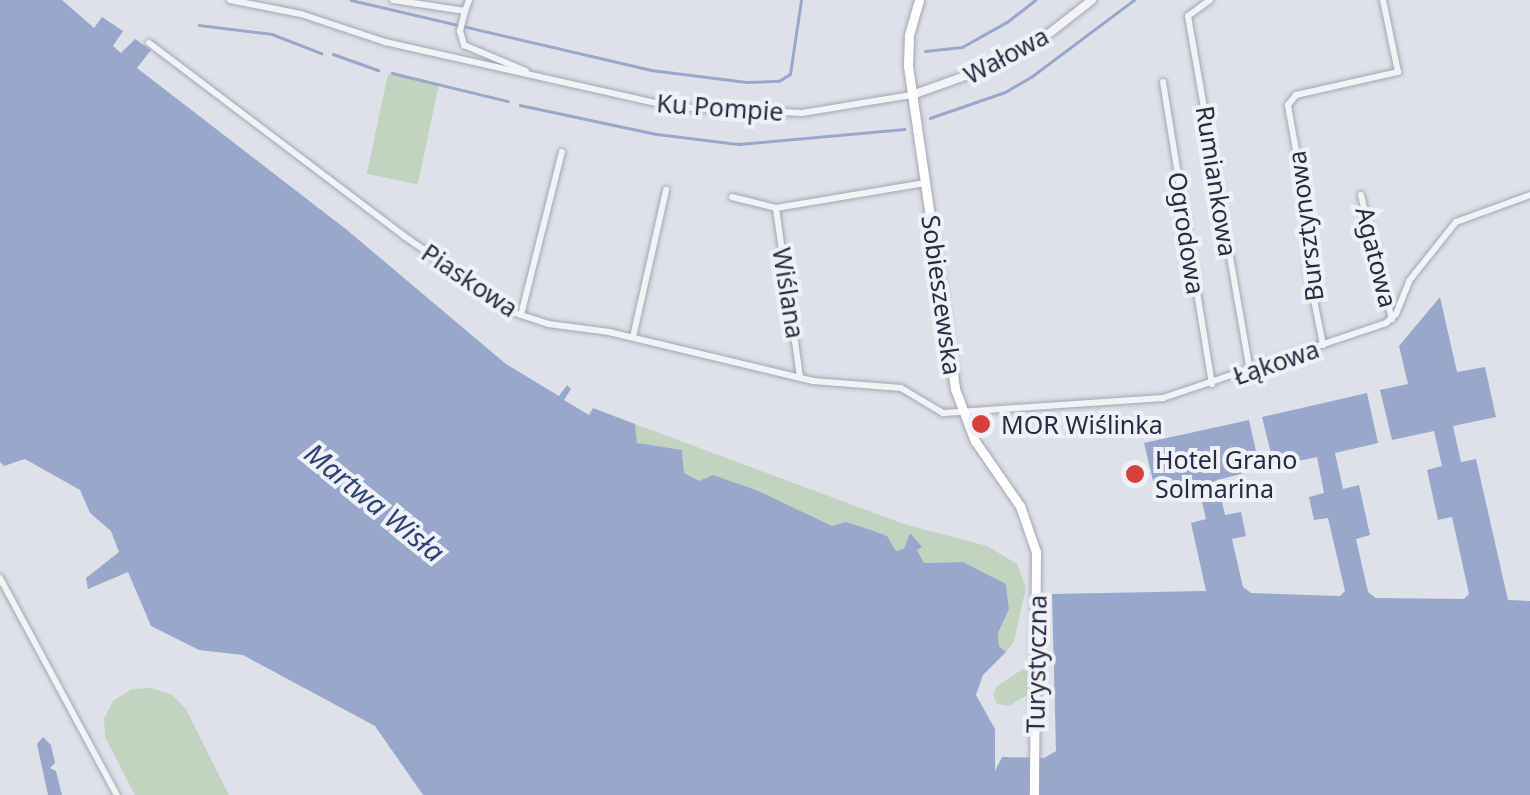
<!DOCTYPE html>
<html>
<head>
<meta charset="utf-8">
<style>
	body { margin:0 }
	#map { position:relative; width:1530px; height:795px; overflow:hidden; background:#dfe1e9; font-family:"Noto Sans",sans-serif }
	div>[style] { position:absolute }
	.green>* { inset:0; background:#c1d4c0; transform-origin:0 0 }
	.water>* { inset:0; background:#98a8cc }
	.stream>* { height:2.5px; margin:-1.25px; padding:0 1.25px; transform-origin:1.25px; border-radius:1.25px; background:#98a8cc }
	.roads { filter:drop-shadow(0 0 2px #a4a7b4) drop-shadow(0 0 2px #a4a7b4) }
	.minor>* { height:6px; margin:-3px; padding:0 3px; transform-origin:3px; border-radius:3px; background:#f2f3f7 }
	.tertiary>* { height:8px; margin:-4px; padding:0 4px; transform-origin:4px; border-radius:4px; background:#f2f3f7 }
	.secondary>* { height:9px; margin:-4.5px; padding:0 4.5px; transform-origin:4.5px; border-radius:4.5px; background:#fff }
	.dots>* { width:28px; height:28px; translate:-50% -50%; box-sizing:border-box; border:5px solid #eff1f7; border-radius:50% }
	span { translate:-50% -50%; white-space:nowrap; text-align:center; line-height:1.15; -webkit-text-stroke:8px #eff1f7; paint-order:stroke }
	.street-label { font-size:25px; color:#272c42 }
	.poi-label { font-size:25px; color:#272c42 }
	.left { translate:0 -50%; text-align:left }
	.water-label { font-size:28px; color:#2e4278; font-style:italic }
</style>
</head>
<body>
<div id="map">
	<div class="green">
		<i style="left:388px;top:74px;width:52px;height:102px;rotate:12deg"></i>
		<i style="clip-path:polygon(635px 424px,904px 524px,987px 546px,1017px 564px,1026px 587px,1014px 642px,1006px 652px,999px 646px,998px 633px,1009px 609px,1006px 584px,963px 562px,924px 563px,916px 550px,921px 548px,896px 551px,887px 536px,846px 522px,832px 526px,713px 475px,699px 482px,684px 473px,683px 456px,637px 443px)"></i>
		<i style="clip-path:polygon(1023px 669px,1031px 673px,1029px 694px,1009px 706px,997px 704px,993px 694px,997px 686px)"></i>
		<i style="clip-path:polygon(152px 688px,172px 695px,186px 709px,229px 795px,135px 795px,105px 737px,104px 719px,113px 701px,132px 689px)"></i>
	</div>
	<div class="water">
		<i style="clip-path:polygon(0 0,62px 0,94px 28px,102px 17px,123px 31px,113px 46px,121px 53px,135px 39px,151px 50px,137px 68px,347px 230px,506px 364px,559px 396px,567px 385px,571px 389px,564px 400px,589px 415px,593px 408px,635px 424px,637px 443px,682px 450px,684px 473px,699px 481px,713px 475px,756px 490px,832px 526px,846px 522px,871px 530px,887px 536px,896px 551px,904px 549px,910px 533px,922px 547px,917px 550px,924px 563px,963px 562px,1006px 584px,1009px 609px,998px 633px,999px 646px,1006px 652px,983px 675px,976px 695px,995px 729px,995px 771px,1002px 757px,1044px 758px,1056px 751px,1052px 594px,1206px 591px,1191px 523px,1206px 519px,1198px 484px,1156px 493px,1144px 443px,1249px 420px,1260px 469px,1217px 480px,1225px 515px,1241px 512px,1246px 536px,1232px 539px,1243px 587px,1251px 593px,1340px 596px,1345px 591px,1328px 518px,1314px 520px,1309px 497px,1324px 493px,1317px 457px,1274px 466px,1262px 417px,1367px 393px,1378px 443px,1335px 453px,1343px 489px,1359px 485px,1370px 535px,1356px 539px,1368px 592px,1376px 598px,1464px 599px,1469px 594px,1452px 517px,1438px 520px,1427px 470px,1442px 466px,1434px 431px,1392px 440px,1380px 390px,1408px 384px,1399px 346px,1440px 297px,1457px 372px,1485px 367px,1496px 417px,1453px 426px,1461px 462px,1476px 459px,1508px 600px,1530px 601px,1530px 795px,423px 795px,375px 726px,243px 655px,199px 650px,151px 626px,128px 572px,88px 589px,86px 578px,119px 552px,111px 531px,90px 513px,80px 490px,25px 459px,4px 466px,0 462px)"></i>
		<i style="clip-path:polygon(43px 737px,51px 745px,55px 763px,50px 768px,56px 771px,62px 795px,48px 795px,37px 744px)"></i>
	</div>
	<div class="stream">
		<i style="left:351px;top:0;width:308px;rotate:13.1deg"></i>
		<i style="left:651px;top:70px;width:96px;rotate:7.2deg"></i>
		<i style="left:746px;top:82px;width:33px;rotate:-2deg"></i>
		<i style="left:779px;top:81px;width:13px;rotate:-32deg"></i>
		<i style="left:790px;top:74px;width:75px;rotate:-81.5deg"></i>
		<i style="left:199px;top:25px;width:74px;rotate:7deg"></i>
		<i style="left:272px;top:34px;width:53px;rotate:21.2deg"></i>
		<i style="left:925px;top:51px;width:37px;rotate:-6deg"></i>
		<i style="left:962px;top:47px;width:51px;rotate:-29.1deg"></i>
		<i style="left:1007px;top:22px;width:36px;rotate:-38deg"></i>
		<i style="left:333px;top:54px;width:48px;rotate:19.6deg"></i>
		<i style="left:392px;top:73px;width:119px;rotate:13.6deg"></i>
		<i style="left:520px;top:105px;width:140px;rotate:12deg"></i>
		<i style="left:657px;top:134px;width:83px;rotate:7deg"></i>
		<i style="left:739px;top:144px;width:166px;rotate:-5.2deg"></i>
		<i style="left:930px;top:118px;width:79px;rotate:-19.1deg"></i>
		<i style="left:1005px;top:92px;width:30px;rotate:-30deg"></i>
		<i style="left:1031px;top:77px;width:129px;rotate:-36.8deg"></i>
	</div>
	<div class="roads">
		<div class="minor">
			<i style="left:230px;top:0;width:72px;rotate:11.2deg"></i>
			<i style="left:301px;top:14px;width:89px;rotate:18.4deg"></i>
			<i style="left:385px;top:42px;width:295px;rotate:12.7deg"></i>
			<i style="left:673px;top:107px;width:129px;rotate:2.7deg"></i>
			<i style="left:802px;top:113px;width:111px;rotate:-9.3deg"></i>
			<i style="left:393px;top:0;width:73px;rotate:8.7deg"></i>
			<i style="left:465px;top:11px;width:21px;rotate:104deg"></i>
			<i style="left:460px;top:31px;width:15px;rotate:74deg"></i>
			<i style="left:464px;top:45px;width:67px;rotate:22.8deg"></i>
			<i style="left:1210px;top:0;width:27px;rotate:144deg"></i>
			<i style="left:1188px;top:16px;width:361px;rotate:80.1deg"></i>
			<i style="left:465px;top:11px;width:12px;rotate:-70deg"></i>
			<i style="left:149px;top:43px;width:320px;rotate:37.1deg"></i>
			<i style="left:404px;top:236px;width:135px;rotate:34.7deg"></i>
			<i style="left:515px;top:313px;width:35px;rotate:18deg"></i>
			<i style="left:548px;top:324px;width:62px;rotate:7.5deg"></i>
			<i style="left:609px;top:332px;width:210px;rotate:13.5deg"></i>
			<i style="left:813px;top:381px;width:88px;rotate:4.5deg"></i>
			<i style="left:901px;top:388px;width:49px;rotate:30.8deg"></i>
			<i style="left:943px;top:413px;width:221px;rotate:-3.9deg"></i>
			<i style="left:1163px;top:398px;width:235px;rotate:-18.6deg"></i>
			<i style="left:1386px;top:323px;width:13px;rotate:-42deg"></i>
			<i style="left:1396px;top:314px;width:35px;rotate:-68deg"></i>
			<i style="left:1409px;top:281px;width:75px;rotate:-51.5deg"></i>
			<i style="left:1456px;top:222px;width:79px;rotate:-20deg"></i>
			<i style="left:1163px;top:82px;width:306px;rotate:80.8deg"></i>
			<i style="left:1361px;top:195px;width:128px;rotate:76deg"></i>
			<i style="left:732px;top:197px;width:45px;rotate:14deg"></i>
			<i style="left:521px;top:315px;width:168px;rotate:-75.9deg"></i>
			<i style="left:633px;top:337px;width:151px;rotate:-77.3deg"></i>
			<i style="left:1323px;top:345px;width:76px;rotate:-101.3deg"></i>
			<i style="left:1308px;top:270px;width:41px;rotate:-87.2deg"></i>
			<i style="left:1310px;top:229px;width:126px;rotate:-100.1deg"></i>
			<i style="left:1288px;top:105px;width:13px;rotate:-51deg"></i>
			<i style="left:1296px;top:95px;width:105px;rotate:-12.7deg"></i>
			<i style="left:1398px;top:72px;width:74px;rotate:-101.8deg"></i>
			<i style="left:800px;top:377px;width:171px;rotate:-98.1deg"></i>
			<i style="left:776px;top:208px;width:151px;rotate:-9.5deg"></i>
			<i style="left:0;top:578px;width:247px;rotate:61.7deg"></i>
		</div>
		<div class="tertiary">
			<i style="left:912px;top:95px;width:86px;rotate:-19.7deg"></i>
			<i style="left:993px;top:66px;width:67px;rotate:-30.4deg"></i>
			<i style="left:1051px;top:32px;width:52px;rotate:-38deg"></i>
		</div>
		<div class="secondary">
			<i style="left:919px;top:0;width:37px;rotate:106deg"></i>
			<i style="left:909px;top:36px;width:30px;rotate:92deg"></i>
			<i style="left:908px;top:66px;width:326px;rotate:81.7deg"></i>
			<i style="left:955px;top:389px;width:56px;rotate:69deg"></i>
			<i style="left:975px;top:441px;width:79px;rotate:55.3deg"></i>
			<i style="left:1020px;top:506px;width:49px;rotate:70.8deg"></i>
			<i style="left:1036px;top:552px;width:243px;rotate:90.5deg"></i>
		</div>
	</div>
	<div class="dots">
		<i style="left:981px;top:424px;background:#d7403c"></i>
		<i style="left:1135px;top:474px;background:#d7403c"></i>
	</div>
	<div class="street-label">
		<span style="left:1006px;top:55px;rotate:-28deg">Wałowa</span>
		<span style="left:720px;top:107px;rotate:4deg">Ku Pompie</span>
		<span style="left:1217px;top:181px;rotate:81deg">Rumiankowa</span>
		<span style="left:1305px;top:226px;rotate:-97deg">Bursztynowa</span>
		<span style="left:1187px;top:233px;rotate:81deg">Ogrodowa</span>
		<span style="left:1377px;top:257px;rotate:76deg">Agatowa</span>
		<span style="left:470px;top:280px;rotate:34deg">Piaskowa</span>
		<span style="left:789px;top:293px;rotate:81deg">Wiślana</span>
		<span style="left:942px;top:295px;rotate:82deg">Sobieszewska</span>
		<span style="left:1276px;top:362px;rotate:-19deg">Łąkowa</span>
		<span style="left:1036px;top:664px;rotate:-89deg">Turystyczna</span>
	</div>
	<div class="poi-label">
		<span class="left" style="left:1001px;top:424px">MOR Wiślinka</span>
		<span class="left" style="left:1155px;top:474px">Hotel Grano<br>Solmarina</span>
	</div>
	<div class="water-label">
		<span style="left:375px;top:502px;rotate:39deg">Martwa Wisła</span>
	</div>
</div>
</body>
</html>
